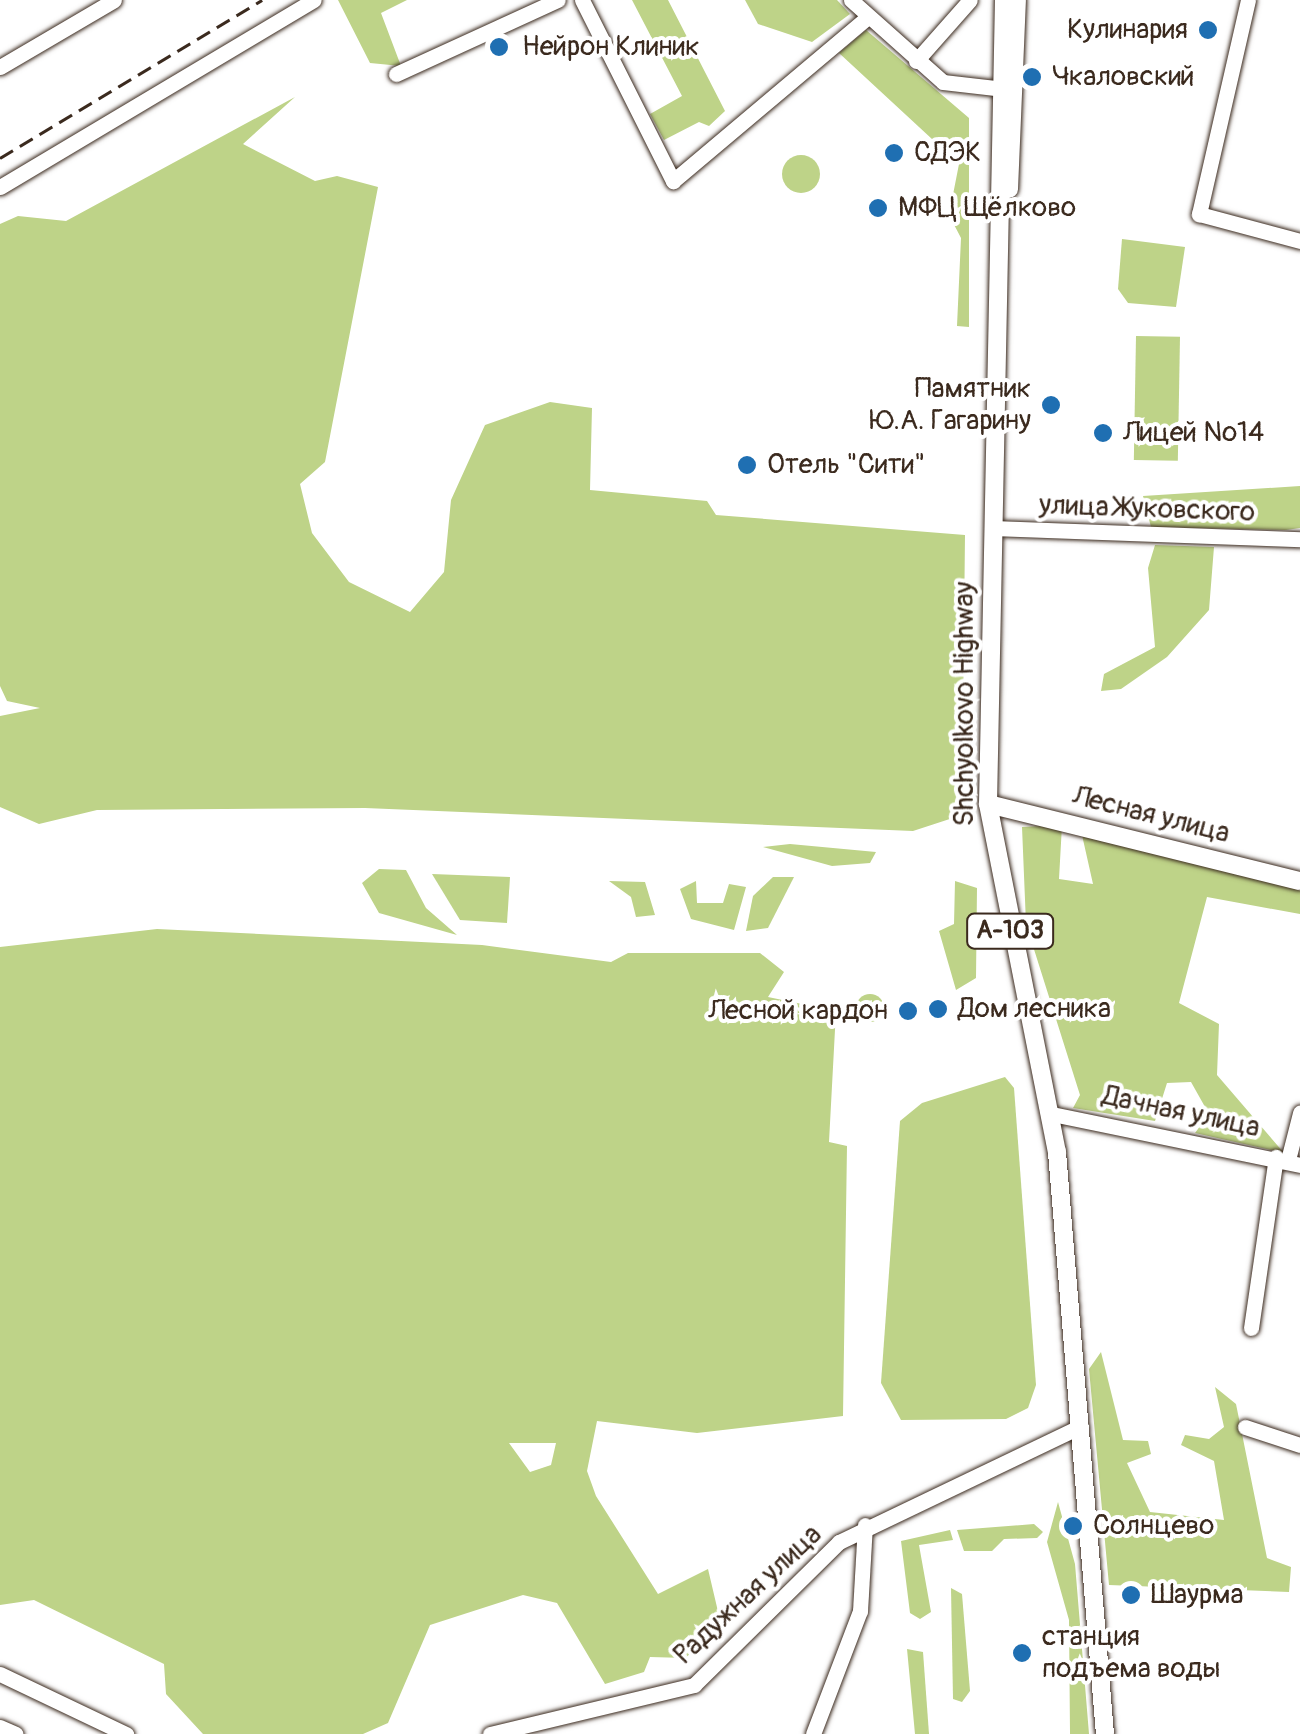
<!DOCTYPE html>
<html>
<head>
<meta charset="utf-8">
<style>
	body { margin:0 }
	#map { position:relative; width:1300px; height:1734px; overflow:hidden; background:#fff; font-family:Pangolin,sans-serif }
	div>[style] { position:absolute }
	.green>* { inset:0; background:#bed388; transform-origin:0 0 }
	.round { border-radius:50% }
	.roads { filter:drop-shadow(0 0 2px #3b2a1e) drop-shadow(0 0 2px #3b2a1e) }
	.minor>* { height:15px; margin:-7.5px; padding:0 7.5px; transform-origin:7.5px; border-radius:7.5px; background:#fff }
	.major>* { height:18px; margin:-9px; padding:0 9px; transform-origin:9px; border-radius:9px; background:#fff }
	.rail>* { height:2.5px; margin-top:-1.25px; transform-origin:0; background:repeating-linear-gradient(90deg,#3b2a1e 0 15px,transparent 0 23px) }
	.dots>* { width:28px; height:28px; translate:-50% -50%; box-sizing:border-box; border:5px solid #fff; border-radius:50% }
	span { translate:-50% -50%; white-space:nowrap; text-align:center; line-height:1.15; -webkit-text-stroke:8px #fff; paint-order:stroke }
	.shield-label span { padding:2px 8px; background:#fff; border:2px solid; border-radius:8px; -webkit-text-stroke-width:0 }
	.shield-label { font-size:25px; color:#3b2a1e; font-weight:700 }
	.poi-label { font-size:28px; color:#3b2a1e }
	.right { translate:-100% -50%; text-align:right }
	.left { translate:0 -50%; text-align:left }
	.street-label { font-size:28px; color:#3b2a1e }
</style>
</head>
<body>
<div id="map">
	<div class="green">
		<i style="clip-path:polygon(338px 0,407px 0,381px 13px,401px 66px,370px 63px)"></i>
		<i style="clip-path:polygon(632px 0,668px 0,725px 111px,709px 126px,699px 122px,664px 140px,650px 114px,682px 96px)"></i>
		<i style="clip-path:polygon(745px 0,837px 0,850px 14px,812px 42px,758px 24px)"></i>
		<i style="clip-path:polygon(866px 30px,969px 118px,969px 327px,957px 326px,961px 238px,949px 215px,959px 164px,839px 53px)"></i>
		<i style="clip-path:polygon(295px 97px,243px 144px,315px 181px,337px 176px,378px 187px,325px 462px,300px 484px,312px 533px,349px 582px,410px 612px,444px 572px,451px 500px,485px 425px,550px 402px,592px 408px,590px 490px,707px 501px,716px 515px,965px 535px,962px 815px,913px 831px,365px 808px,97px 810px,39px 824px,0 807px,0 716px,40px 708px,7px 701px,0 686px,0 224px,18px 216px,66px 221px)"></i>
		<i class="round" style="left:782px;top:155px;width:38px;height:38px"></i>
		<i style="clip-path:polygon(1122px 239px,1185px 247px,1176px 307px,1128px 303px,1118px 289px)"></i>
		<i style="left:1136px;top:336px;width:44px;height:124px;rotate:1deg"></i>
		<i style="clip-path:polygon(1300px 486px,1300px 528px,1286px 530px,1151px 527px,1143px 496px)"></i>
		<i style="clip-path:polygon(1155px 545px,1214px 547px,1209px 610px,1167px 657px,1121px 689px,1101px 691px,1104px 674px,1155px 647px,1148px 568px)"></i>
		<i style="clip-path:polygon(1062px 825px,1059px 879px,1093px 884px,1082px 835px,1300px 890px,1300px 914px,1207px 897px,1179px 1003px,1219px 1024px,1217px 1075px,1284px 1153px,1195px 1133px,1209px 1114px,1191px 1082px,1167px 1083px,1155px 1121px,1073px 1108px,1080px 1095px,1026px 924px,1022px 827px)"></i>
		<i style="clip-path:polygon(790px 844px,876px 852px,870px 863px,832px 866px,763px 847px)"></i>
		<i style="clip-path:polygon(379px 869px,406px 870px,426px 908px,457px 935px,379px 913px,362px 883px)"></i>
		<i style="clip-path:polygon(432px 874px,510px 877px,507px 923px,460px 920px)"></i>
		<i style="clip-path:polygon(773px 877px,794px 877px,768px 928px,746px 931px,753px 896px)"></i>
		<i style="clip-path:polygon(609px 881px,645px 882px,655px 915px,636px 917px,631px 897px)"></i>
		<i style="clip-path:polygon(696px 881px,697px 903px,723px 903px,729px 884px,746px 887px,734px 930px,691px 919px,680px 889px)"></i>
		<i style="clip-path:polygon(955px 881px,977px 888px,976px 978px,956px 990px,939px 931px,954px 924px)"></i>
		<i style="clip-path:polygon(evenodd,157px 929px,482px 945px,611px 962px,628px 953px,760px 953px,784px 972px,768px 997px,836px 1011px,829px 1142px,847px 1146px,843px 1416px,697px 1433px,597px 1421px,587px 1471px,596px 1496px,658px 1594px,708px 1569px,720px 1620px,686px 1658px,650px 1657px,644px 1672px,605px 1684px,557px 1603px,523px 1595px,430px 1625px,388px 1723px,363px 1734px,203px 1734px,166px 1694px,164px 1664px,34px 1600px,0 1605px,0 947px,157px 929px,509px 1443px,556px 1443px,551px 1465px,530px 1472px,509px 1443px)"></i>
		<i class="round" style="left:856px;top:994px;width:28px;height:28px"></i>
		<i style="clip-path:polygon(1005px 1077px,1014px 1088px,1036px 1385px,1028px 1408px,1006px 1419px,901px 1420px,881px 1383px,900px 1121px,922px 1103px)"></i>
		<i style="clip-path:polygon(1101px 1352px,1123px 1440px,1148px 1441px,1151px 1454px,1127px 1463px,1150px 1512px,1224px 1520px,1214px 1461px,1181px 1445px,1185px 1435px,1209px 1439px,1224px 1427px,1215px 1387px,1236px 1404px,1267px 1558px,1291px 1567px,1289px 1592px,1109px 1585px,1089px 1369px)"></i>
		<i style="clip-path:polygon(1058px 1502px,1075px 1564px,1089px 1734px,1070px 1734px,1069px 1620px,1047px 1542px)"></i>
		<i style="clip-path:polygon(1034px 1524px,1043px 1532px,1037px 1538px,1004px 1539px,992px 1551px,964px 1551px,957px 1530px)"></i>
		<i style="clip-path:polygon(950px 1530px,953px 1540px,919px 1545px,931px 1612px,920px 1619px,910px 1613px,901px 1541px)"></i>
		<i style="clip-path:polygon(951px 1588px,962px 1594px,970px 1691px,962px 1702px,953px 1699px)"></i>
		<i style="clip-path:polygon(907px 1649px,923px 1652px,929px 1734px,915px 1734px)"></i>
	</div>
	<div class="roads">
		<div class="minor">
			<i style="left:582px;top:0;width:203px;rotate:63.3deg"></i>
			<i style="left:673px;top:181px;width:255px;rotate:-40.1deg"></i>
			<i style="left:851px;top:0;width:123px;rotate:41.7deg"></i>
			<i style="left:943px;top:82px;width:70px;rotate:6.5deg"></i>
			<i style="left:1248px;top:0;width:220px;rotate:102.9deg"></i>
			<i style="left:1199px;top:214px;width:105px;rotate:15deg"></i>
			<i style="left:916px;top:61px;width:81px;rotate:-48.5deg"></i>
			<i style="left:0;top:67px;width:132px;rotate:-30.4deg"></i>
			<i style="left:396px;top:74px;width:178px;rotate:-24.6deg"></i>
			<i style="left:0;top:187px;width:365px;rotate:-30.8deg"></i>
			<i style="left:993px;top:528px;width:307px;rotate:2.1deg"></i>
			<i style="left:1052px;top:1114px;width:253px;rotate:11.6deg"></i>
			<i style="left:1288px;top:1160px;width:49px;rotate:-75.7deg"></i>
			<i style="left:1251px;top:1328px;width:173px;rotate:-81.7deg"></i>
			<i style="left:1245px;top:1427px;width:58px;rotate:18.1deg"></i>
			<i style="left:0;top:1674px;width:140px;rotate:25.5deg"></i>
			<i style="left:0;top:1727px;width:17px;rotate:24deg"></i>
			<i style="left:490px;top:1734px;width:210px;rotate:-13.5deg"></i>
			<i style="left:694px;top:1685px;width:204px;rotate:-44.6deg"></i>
			<i style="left:839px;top:1542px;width:268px;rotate:-25.6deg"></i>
			<i style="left:813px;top:1734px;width:132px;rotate:-69.1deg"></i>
			<i style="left:860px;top:1611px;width:86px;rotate:-86.7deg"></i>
		</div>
		<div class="major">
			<i style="left:1004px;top:0;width:804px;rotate:91.14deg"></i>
			<i style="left:988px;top:804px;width:355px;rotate:78.8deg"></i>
			<i style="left:1057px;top:1152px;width:584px;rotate:85.29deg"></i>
			<i style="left:1009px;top:189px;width:189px;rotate:-87.6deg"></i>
			<i style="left:988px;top:804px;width:321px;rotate:13.9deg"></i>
		</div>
	</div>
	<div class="rail">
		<i style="left:0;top:158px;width:306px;rotate:-31.1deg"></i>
	</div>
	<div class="dots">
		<i style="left:1208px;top:30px;background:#1f6fb2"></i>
		<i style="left:499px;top:47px;background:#1f6fb2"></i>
		<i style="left:1032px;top:77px;background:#1f6fb2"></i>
		<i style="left:894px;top:153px;background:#1f6fb2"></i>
		<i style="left:878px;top:208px;background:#1f6fb2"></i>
		<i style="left:1051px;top:405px;background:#1f6fb2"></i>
		<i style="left:1103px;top:433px;background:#1f6fb2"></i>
		<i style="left:747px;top:465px;background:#1f6fb2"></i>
		<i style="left:938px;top:1009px;background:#1f6fb2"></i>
		<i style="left:908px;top:1011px;background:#1f6fb2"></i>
		<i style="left:1073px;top:1526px;background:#1f6fb2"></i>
		<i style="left:1131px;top:1595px;background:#1f6fb2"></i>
		<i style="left:1022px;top:1653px;background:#1f6fb2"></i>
	</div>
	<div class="shield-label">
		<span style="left:1010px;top:931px">А-103</span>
	</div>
	<div class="poi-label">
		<span class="right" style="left:1188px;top:30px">Кулинария</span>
		<span class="left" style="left:522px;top:47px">Нейрон Клиник</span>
		<span class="left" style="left:1052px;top:77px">Чкаловский</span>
		<span class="left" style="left:914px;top:153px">СДЭК</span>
		<span class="left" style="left:898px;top:208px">МФЦ Щёлково</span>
		<span class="right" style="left:1031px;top:405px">Памятник<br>Ю.А. Гагарину</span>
		<span class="left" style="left:1123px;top:433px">Лицей №14</span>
		<span class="left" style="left:767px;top:465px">Отель "Сити"</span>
		<span class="left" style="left:958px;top:1009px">Дом лесника</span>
		<span class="right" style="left:888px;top:1011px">Лесной кардон</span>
		<span class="left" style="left:1093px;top:1526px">Солнцево</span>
		<span class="left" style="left:1151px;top:1595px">Шаурма</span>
		<span class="left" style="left:1042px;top:1653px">станция<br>подъема воды</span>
	</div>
	<div class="street-label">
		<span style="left:1147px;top:509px;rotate:2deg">улица Жуковского</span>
		<span style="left:965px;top:704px;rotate:-90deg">Shchyolkovo Highway</span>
		<span style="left:1151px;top:815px;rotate:14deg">Лесная улица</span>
		<span style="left:1181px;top:1112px;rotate:12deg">Дачная улица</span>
		<span style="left:748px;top:1595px;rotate:-43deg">Радужная улица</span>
	</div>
</div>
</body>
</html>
